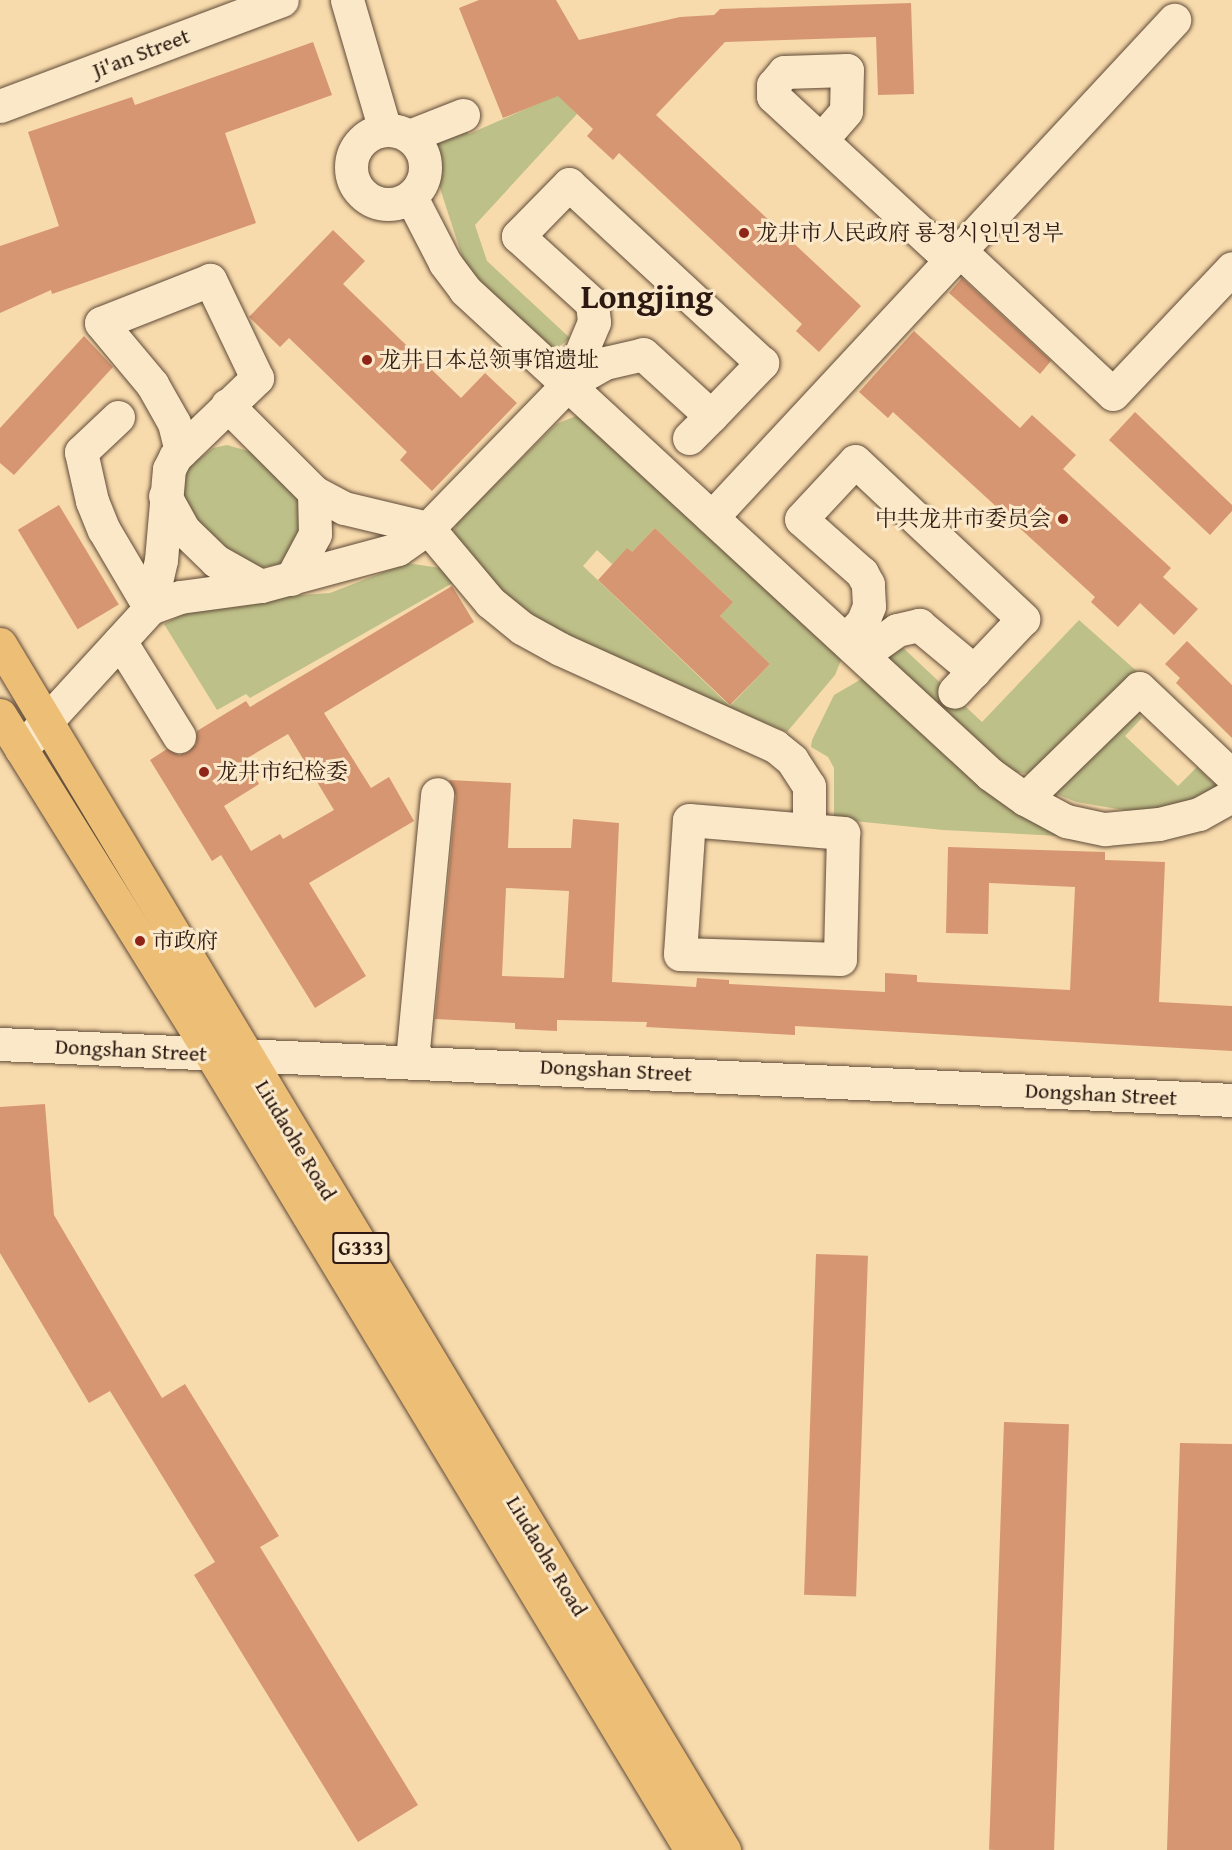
<!DOCTYPE html>
<html>
<head>
<meta charset="utf-8">
<style>
	body { margin:0 }
	#map { position:relative; width:1232px; height:1850px; overflow:hidden; background:#f8dbac; font-family:"Gentium Book Plus","Noto Serif SC","Noto Serif KR",serif }
	div>[style] { position:absolute }
	.green>* { inset:0; background:#bec089 }
	.building>* { inset:0; background:#d69671; transform-origin:0 0 }
	.roads { filter:drop-shadow(0 0 2px #604a38) drop-shadow(0 0 2px #604a38) }
	.minor>* { height:33px; margin:-16.5px; padding:0 16.5px; transform-origin:16.5px; border-radius:16.5px; background:#fae8c9 }
	.minor>.ring { margin:-16.5px; padding:0; box-sizing:content-box; background:none; border:33px solid #fae8c9; border-radius:50% }
	.highway>* { height:33px; margin:-16.5px; padding:0 16.5px; transform-origin:16.5px; border-radius:16.5px; background:#ecbe76 }
	.dots>* { width:16px; height:16px; translate:-50% -50%; box-sizing:border-box; border:3px solid #fae8c9; border-radius:50% }
	span { translate:-50% -50%; white-space:nowrap; text-align:center; line-height:1.15; -webkit-text-stroke:6px #fae8c9; paint-order:stroke }
	.shield-label span { padding:2px 4px; background:#fae8c9; border:2px solid; border-radius:4px; -webkit-text-stroke-width:0 }
	.shield-label { font-size:21px; color:#2d1911; font-weight:700 }
	.street-label { font-size:22px; color:#2d1911 }
	.poi-label { font-size:22px; color:#2d1911 }
	.left { translate:0 -50%; text-align:left }
	.right { translate:-100% -50%; text-align:right }
	.town-label { font-size:34px; color:#2d1911; font-weight:700 }
</style>
</head>
<body>
<div id="map">
	<div class="green">
		<i style="clip-path:polygon(562px 93px,577px 114px,475px 225px,487px 261px,570px 338px,554px 351px,491px 298px,463px 259px,423px 136px,457px 124px,469px 134px)"></i>
		<i style="clip-path:polygon(evenodd,576px 416px,592px 425px,644px 478px,842px 658px,835px 675px,787px 732px,619px 661px,517px 609px,454px 534px,456px 524px,556px 424px,576px 416px,655px 528px,732px 601px,720px 616px,770px 664px,730px 706px,583px 566px,597px 550px,612px 564px,632px 552px,655px 528px)"></i>
		<i style="clip-path:polygon(227px 445px,259px 454px,296px 489px,309px 527px,282px 564px,253px 569px,202px 536px,182px 497px,182px 478px,192px 464px,213px 448px)"></i>
		<i style="clip-path:polygon(407px 563px,440px 568px,458px 580px,250px 698px,246px 694px,217px 710px,164px 624px,209px 601px,330px 593px)"></i>
		<i style="clip-path:polygon(1079px 620px,1140px 674px,1029px 774px,1004px 770px,886px 659px,899px 644px,982px 722px)"></i>
		<i style="clip-path:polygon(865px 677px,1118px 839px,943px 830px,834px 819px,834px 768px,828px 757px,811px 747px,812px 740px,834px 695px)"></i>
		<i style="clip-path:polygon(1130px 709px,1142px 718px,1125px 736px,1178px 786px,1197px 767px,1221px 790px,1167px 808px,1130px 811px,1076px 802px,1054px 793px)"></i>
	</div>
	<div class="building">
		<i style="clip-path:polygon(479px 0,556px 0,579px 40px,680px 17px,714px 15px,720px 9px,911px 3px,914px 94px,878px 95px,876px 37px,725px 42px,656px 115px,861px 306px,819px 352px,796px 331px,802px 324px,619px 153px,613px 160px,587px 136px,593px 129px,558px 96px,503px 118px,459px 8px)"></i>
		<i style="clip-path:polygon(313px 42px,332px 95px,225px 133px,256px 223px,52px 294px,51px 290px,0 313px,0 246px,59px 226px,28px 132px,132px 97px,135px 105px)"></i>
		<i style="clip-path:polygon(333px 230px,365px 261px,343px 284px,461px 398px,485px 373px,517px 403px,432px 491px,400px 460px,407px 452px,289px 338px,280px 347px,249px 317px)"></i>
		<i style="clip-path:polygon(962px 278px,1051px 361px,1040px 374px,949px 293px)"></i>
		<i style="clip-path:polygon(914px 331px,1020px 428px,1032px 415px,1076px 455px,1063px 469px,1171px 568px,1163px 577px,1198px 609px,1174px 635px,1140px 603px,1118px 627px,1091px 602px,1095px 597px,893px 412px,888px 418px,859px 392px)"></i>
		<i style="clip-path:polygon(84px 336px,113px 367px,14px 475px,0 463px,0 428px)"></i>
		<i style="clip-path:polygon(1135px 412px,1232px 505px,1232px 511px,1210px 535px,1109px 440px)"></i>
		<i style="left:59px;top:505px;width:116px;height:48px;rotate:59deg"></i>
		<i style="clip-path:polygon(655px 528px,733px 602px,720px 616px,770px 664px,730px 705px,598px 580px,627px 548px,632px 552px)"></i>
		<i style="clip-path:polygon(evenodd,452px 586px,474px 622px,324px 713px,371px 788px,389px 777px,414px 821px,309px 883px,366px 976px,315px 1008px,221px 855px,212px 861px,150px 760px,167px 749px,179px 755px,188px 752px,196px 744px,197px 731px,246px 701px,250px 707px,452px 586px,288px 734px,334px 810px,283px 839px,280px 834px,251px 851px,224px 806px,259px 784px,244px 760px,288px 734px)"></i>
		<i style="clip-path:polygon(1187px 641px,1232px 685px,1232px 738px,1176px 683px,1180px 678px,1165px 664px)"></i>
		<i style="clip-path:polygon(evenodd,449px 780px,511px 783px,508px 848px,571px 848px,573px 819px,619px 823px,612px 982px,696px 987px,697px 978px,729px 980px,729px 984px,885px 992px,885px 973px,917px 975px,917px 982px,1070px 990px,1075px 887px,989px 883px,988px 934px,946px 933px,948px 847px,1105px 852px,1105px 860px,1165px 862px,1159px 1002px,1232px 1006px,1232px 1051px,795px 1026px,795px 1035px,646px 1027px,647px 1022px,557px 1020px,557px 1031px,515px 1029px,515px 1023px,435px 1019px,456px 796px,449px 780px,506px 888px,569px 891px,564px 978px,502px 976px,506px 888px)"></i>
		<i style="clip-path:polygon(45px 1104px,54px 1215px,162px 1398px,185px 1384px,279px 1536px,260px 1547px,418px 1805px,358px 1842px,194px 1575px,215px 1562px,110px 1391px,89px 1403px,0 1253px,0 1107px)"></i>
		<i style="left:816px;top:1254px;width:52px;height:341px;rotate:2deg"></i>
		<i style="left:1004px;top:1422px;width:65px;height:428px;rotate:2deg"></i>
		<i style="clip-path:polygon(1180px 1443px,1232px 1444px,1232px 1850px,1167px 1850px)"></i>
	</div>
	<div class="roads">
		<div class="minor">
			<i style="left:347px;top:0;width:135px;rotate:73.7deg"></i>
			<i style="left:0;top:106px;width:301px;rotate:-20.6deg"></i>
			<i class="ring" style="left:351px;top:130px;width:41px;height:41px"></i>
			<i style="left:409px;top:136px;width:58px;rotate:-21.3deg"></i>
			<i style="left:821px;top:140px;width:38px;rotate:-49deg"></i>
			<i style="left:846px;top:111px;width:41px;rotate:-88.6deg"></i>
			<i style="left:847px;top:70px;width:63px;rotate:178.2deg"></i>
			<i style="left:784px;top:72px;width:17px;rotate:130deg"></i>
			<i style="left:773px;top:85px;width:11px;rotate:90deg"></i>
			<i style="left:773px;top:96px;width:242px;rotate:42.7deg"></i>
			<i style="left:411px;top:197px;width:74px;rotate:62.7deg"></i>
			<i style="left:445px;top:263px;width:34px;rotate:53deg"></i>
			<i style="left:465px;top:290px;width:714px;rotate:42.67deg"></i>
			<i style="left:990px;top:774px;width:43px;rotate:35.5deg"></i>
			<i style="left:1025px;top:799px;width:47px;rotate:28.2deg"></i>
			<i style="left:1066px;top:821px;width:40px;rotate:12deg"></i>
			<i style="left:1105px;top:829px;width:54px;rotate:-5.3deg"></i>
			<i style="left:1159px;top:824px;width:41px;rotate:-14deg"></i>
			<i style="left:1199px;top:814px;width:38px;rotate:-29deg"></i>
			<i style="left:960px;top:251px;width:209px;rotate:43.1deg"></i>
			<i style="left:1113px;top:394px;width:173px;rotate:-46.6deg"></i>
			<i style="left:227px;top:405px;width:123px;rotate:45deg"></i>
			<i style="left:314px;top:492px;width:34px;rotate:28deg"></i>
			<i style="left:344px;top:508px;width:86px;rotate:13.4deg"></i>
			<i style="left:428px;top:528px;width:97px;rotate:50deg"></i>
			<i style="left:490px;top:602px;width:41px;rotate:39.1deg"></i>
			<i style="left:522px;top:628px;width:43px;rotate:28.9deg"></i>
			<i style="left:560px;top:649px;width:236px;rotate:24.3deg"></i>
			<i style="left:775px;top:746px;width:22px;rotate:39deg"></i>
			<i style="left:792px;top:760px;width:31px;rotate:57deg"></i>
			<i style="left:809px;top:786px;width:44px;rotate:90deg"></i>
			<i style="left:118px;top:417px;width:51px;rotate:136.6deg"></i>
			<i style="left:81px;top:452px;width:50px;rotate:77.3deg"></i>
			<i style="left:92px;top:501px;width:31px;rotate:68deg"></i>
			<i style="left:104px;top:530px;width:91px;rotate:59.5deg"></i>
			<i style="left:689px;top:438px;width:31px;rotate:-45deg"></i>
			<i style="left:165px;top:496px;width:38px;rotate:61deg"></i>
			<i style="left:183px;top:529px;width:46px;rotate:44.1deg"></i>
			<i style="left:216px;top:561px;width:51px;rotate:29.1deg"></i>
			<i style="left:712px;top:517px;width:679px;rotate:-47.09deg"></i>
			<i style="left:291px;top:579px;width:51px;rotate:-61.9deg"></i>
			<i style="left:315px;top:534px;width:42px;rotate:-91.4deg"></i>
			<i style="left:150px;top:608px;width:32px;rotate:-20deg"></i>
			<i style="left:180px;top:597px;width:82px;rotate:-7.7deg"></i>
			<i style="left:261px;top:586px;width:142px;rotate:-15.1deg"></i>
			<i style="left:398px;top:549px;width:37px;rotate:-35deg"></i>
			<i style="left:428px;top:528px;width:201px;rotate:-45.8deg"></i>
			<i style="left:568px;top:384px;width:43px;rotate:-29.6deg"></i>
			<i style="left:605px;top:363px;width:39px;rotate:-13deg"></i>
			<i style="left:643px;top:354px;width:92px;rotate:42.4deg"></i>
			<i style="left:711px;top:416px;width:74px;rotate:-46.1deg"></i>
			<i style="left:762px;top:363px;width:263px;rotate:-137.2deg"></i>
			<i style="left:569px;top:184px;width:73px;rotate:134.4deg"></i>
			<i style="left:518px;top:236px;width:100px;rotate:42.2deg"></i>
			<i style="left:592px;top:303px;width:19px;rotate:84deg"></i>
			<i style="left:594px;top:322px;width:67px;rotate:112.8deg"></i>
			<i style="left:846px;top:640px;width:25px;rotate:-48deg"></i>
			<i style="left:863px;top:621px;width:16px;rotate:-68deg"></i>
			<i style="left:869px;top:606px;width:22px;rotate:-93deg"></i>
			<i style="left:868px;top:584px;width:13px;rotate:-119deg"></i>
			<i style="left:862px;top:573px;width:81px;rotate:-138.5deg"></i>
			<i style="left:801px;top:519px;width:79px;rotate:-47deg"></i>
			<i style="left:855px;top:461px;width:231px;rotate:43.2deg"></i>
			<i style="left:1023px;top:619px;width:100px;rotate:133.4deg"></i>
			<i style="left:120px;top:641px;width:112px;rotate:58.2deg"></i>
			<i style="left:862px;top:655px;width:43px;rotate:-35.5deg"></i>
			<i style="left:897px;top:630px;width:23px;rotate:-13deg"></i>
			<i style="left:919px;top:625px;width:72px;rotate:39.9deg"></i>
			<i style="left:21px;top:749px;width:191px;rotate:-47.5deg"></i>
			<i style="left:150px;top:608px;width:49px;rotate:-77.1deg"></i>
			<i style="left:161px;top:560px;width:91px;rotate:-85deg"></i>
			<i style="left:169px;top:469px;width:13px;rotate:-63deg"></i>
			<i style="left:175px;top:457px;width:114px;rotate:-43.9deg"></i>
			<i style="left:257px;top:378px;width:109px;rotate:-115.6deg"></i>
			<i style="left:210px;top:280px;width:117px;rotate:158.5deg"></i>
			<i style="left:101px;top:323px;width:80px;rotate:50.1deg"></i>
			<i style="left:152px;top:384px;width:45px;rotate:60.6deg"></i>
			<i style="left:174px;top:423px;width:29px;rotate:76deg"></i>
			<i style="left:1025px;top:799px;width:159px;rotate:-44.2deg"></i>
			<i style="left:1139px;top:688px;width:128px;rotate:43.4deg"></i>
			<i style="left:689px;top:820px;width:155px;rotate:4.8deg"></i>
			<i style="left:843px;top:833px;width:126px;rotate:91.4deg"></i>
			<i style="left:840px;top:959px;width:160px;rotate:-178.2deg"></i>
			<i style="left:680px;top:954px;width:134px;rotate:-86.2deg"></i>
			<i style="left:0;top:1044px;width:1233px;rotate:2.6deg"></i>
			<i style="left:412px;top:1060px;width:267px;rotate:-84.6deg"></i>
		</div>
		<div class="highway">
			<i style="left:0;top:644px;width:1407px;rotate:59.02deg"></i>
			<i style="left:0;top:715px;width:399px;rotate:58.1deg"></i>
			<i style="left:211px;top:1054px;width:930px;rotate:58.91deg"></i>
		</div>
	</div>
	<div class="dots">
		<i style="left:744px;top:233px;background:#8f2418"></i>
		<i style="left:367px;top:360px;background:#8f2418"></i>
		<i style="left:1063px;top:519px;background:#8f2418"></i>
		<i style="left:204px;top:772px;background:#8f2418"></i>
		<i style="left:140px;top:941px;background:#8f2418"></i>
	</div>
	<div class="shield-label">
		<span style="left:361px;top:1248px">G333</span>
	</div>
	<div class="street-label">
		<span style="left:141px;top:53px;rotate:-21deg">Ji'an Street</span>
		<span style="left:131px;top:1050px;rotate:3deg">Dongshan Street</span>
		<span style="left:616px;top:1070px;rotate:3deg">Dongshan Street</span>
		<span style="left:1101px;top:1094px;rotate:3deg">Dongshan Street</span>
		<span style="left:296px;top:1140px;rotate:59deg">Liudaohe Road</span>
		<span style="left:547px;top:1556px;rotate:59deg">Liudaohe Road</span>
	</div>
	<div class="poi-label">
		<span class="left" style="left:756px;top:233px">龙井市人民政府 룡정시인민정부</span>
		<span class="left" style="left:379px;top:360px">龙井日本总领事馆遗址</span>
		<span class="right" style="left:1051px;top:519px">中共龙井市委员会</span>
		<span class="left" style="left:216px;top:772px">龙井市纪检委</span>
		<span class="left" style="left:152px;top:941px">市政府</span>
	</div>
	<div class="town-label">
		<span style="left:647px;top:296px">Longjing</span>
	</div>
</div>
</body>
</html>
